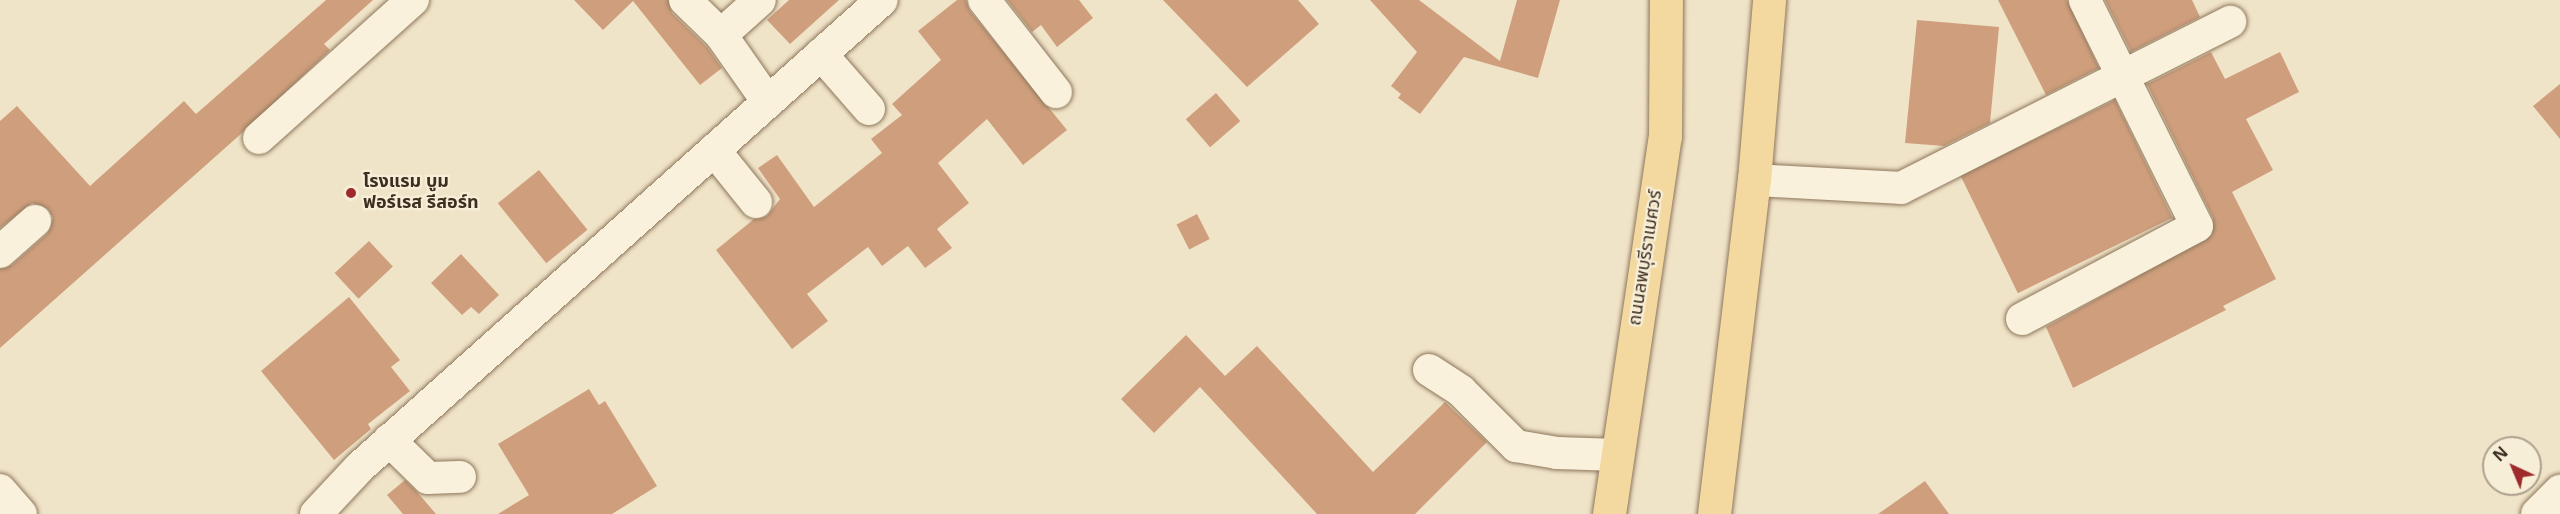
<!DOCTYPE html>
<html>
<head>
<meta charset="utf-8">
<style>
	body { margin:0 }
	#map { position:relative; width:2560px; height:514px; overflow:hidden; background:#f0e4c8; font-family:Georgia,"Noto Sans Thai",serif }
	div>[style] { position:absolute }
	.building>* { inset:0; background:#cf9f7d; transform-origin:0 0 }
	.roads { filter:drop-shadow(0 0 2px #8d765c) drop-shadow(0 0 2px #8d765c) }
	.minor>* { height:32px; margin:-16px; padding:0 16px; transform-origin:16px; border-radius:16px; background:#faf1dc }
	.major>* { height:33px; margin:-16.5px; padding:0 16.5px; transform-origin:16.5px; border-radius:16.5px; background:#f3d9a0 }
	.dots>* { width:16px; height:16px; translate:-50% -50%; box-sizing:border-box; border:3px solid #f7eed8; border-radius:50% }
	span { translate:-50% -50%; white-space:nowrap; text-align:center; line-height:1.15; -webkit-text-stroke:4.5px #f7eed8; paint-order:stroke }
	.poi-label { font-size:18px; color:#3d2e20; font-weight:700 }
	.left { translate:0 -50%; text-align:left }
	.street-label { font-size:18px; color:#3d2e20 }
	.north { position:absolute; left:2482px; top:436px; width:60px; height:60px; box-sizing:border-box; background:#f7eed8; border:2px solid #ada18e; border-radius:50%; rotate:316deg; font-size:16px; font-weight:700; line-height:24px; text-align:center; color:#3d2e20 }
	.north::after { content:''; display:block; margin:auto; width:21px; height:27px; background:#9e2a2b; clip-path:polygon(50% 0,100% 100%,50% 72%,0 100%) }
</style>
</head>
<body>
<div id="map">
	<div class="building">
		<i style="clip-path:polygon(326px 0,373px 0,324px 44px,330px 50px,242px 133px,0 348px,0 269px,12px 265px,47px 234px,53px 218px,48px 209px,32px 203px,0 228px,0 121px,17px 106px,90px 186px,184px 101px,196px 114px)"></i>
		<i style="clip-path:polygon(574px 0,668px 0,672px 13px,707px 47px,722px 68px,700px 85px,633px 1px,603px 30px)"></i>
		<i style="clip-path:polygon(789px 0,839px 0,790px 44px,767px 20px)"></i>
		<i style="clip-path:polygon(957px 0,966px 0,970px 11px,1067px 130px,1023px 165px,987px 119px,938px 163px,969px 203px,937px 229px,952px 248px,925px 268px,908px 246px,882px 266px,868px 247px,807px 294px,828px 321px,792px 349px,716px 250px,754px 219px,767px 216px,780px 199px,758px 168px,777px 155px,814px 207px,882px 153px,871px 139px,902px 115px,892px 104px,941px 60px,918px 31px)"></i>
		<i style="clip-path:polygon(1007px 0,1079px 0,1093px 18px,1057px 47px,1041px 25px,1032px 32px)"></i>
		<i style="clip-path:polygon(1163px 0,1298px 0,1319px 24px,1247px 87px)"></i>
		<i style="clip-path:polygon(1370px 0,1419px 0,1500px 61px,1517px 0,1560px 0,1538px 78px,1464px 57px,1420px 114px,1398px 98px,1401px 94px,1391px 86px,1417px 52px)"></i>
		<i style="clip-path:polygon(1998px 0,2067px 0,2099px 68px,2046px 95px)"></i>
		<i style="clip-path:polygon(2105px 0,2192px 0,2200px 17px,2131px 52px)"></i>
		<i style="clip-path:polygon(1917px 20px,1999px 27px,1990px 123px,1944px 146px,1905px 143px)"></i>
		<i style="clip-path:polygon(2211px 52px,2225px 79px,2280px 52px,2299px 92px,2246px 119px,2273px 170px,2232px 192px,2276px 279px,2223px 306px,2226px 310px,2073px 388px,2046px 327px,2212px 235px,2213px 218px,2147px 84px)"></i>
		<i style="clip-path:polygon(2560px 84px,2560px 139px,2533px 106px)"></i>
		<i style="left:1216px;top:93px;width:37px;height:40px;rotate:49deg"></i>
		<i style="left:2115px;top:100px;width:131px;height:172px;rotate:64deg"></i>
		<i style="left:539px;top:170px;width:77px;height:53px;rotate:51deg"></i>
		<i style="left:1197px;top:214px;width:28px;height:23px;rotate:63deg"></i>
		<i style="left:369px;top:241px;width:35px;height:47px;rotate:47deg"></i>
		<i style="clip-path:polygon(461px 254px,499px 295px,479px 314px,471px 307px,462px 315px,431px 283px)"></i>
		<i style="clip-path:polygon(349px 297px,400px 360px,391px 367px,410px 391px,368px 424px,371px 429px,334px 460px,261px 371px)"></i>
		<i style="clip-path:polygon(1186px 335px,1225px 376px,1257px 346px,1373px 472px,1445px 402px,1487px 442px,1415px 514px,1317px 514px,1200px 387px,1154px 433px,1121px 399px)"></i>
		<i style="clip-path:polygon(589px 389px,599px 405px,605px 401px,657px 486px,612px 514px,498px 514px,529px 495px,498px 444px)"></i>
		<i style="clip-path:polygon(405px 480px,418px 493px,436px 514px,403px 514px,387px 495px)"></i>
		<i style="clip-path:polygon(1925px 481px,1949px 514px,1878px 514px)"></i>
	</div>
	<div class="roads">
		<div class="minor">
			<i style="left:685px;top:0;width:50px;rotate:44.2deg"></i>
			<i style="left:721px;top:35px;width:82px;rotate:55deg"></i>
			<i style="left:984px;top:0;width:117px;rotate:52deg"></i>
			<i style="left:721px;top:35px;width:52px;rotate:-41.9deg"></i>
			<i style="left:821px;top:54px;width:73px;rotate:48.9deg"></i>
			<i style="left:259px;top:138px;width:207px;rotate:-41.9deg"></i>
			<i style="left:714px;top:150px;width:67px;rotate:51.1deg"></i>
			<i style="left:1754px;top:180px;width:147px;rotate:3.1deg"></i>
			<i style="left:1901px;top:188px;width:369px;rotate:-26.8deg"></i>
			<i style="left:0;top:252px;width:47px;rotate:-41.5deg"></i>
			<i style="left:2022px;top:319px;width:198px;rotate:-28deg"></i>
			<i style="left:2197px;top:226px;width:252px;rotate:-116.4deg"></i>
			<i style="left:1429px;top:370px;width:38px;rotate:33deg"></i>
			<i style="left:1461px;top:391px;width:78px;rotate:45deg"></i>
			<i style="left:1516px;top:446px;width:42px;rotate:9.7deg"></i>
			<i style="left:1557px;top:453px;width:61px;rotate:1.9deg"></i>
			<i style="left:389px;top:440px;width:54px;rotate:44.3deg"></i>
			<i style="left:428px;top:478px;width:32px;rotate:-2deg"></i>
			<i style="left:0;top:490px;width:32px;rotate:49deg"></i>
			<i style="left:316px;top:514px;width:64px;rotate:-46.9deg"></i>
			<i style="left:360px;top:467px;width:700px;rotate:-41.82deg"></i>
			<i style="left:2537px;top:514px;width:33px;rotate:-45deg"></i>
		</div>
		<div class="major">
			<i style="left:1609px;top:514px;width:381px;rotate:-81.6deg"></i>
			<i style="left:1665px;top:137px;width:137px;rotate:-89.6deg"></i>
			<i style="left:1714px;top:514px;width:336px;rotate:-83.2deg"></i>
			<i style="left:1754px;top:180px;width:181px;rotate:-85.2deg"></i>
		</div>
	</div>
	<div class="dots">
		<i style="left:351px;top:193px;background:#9e2a2b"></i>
	</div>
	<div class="poi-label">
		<span class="left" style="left:363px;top:193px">โรงแรม บูม<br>ฟอร์เรส รีสอร์ท</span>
	</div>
	<div class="street-label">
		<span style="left:1646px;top:258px;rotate:-81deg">ถนนลพบุรีราเมศวร์</span>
	</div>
	<div class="north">N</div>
</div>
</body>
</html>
